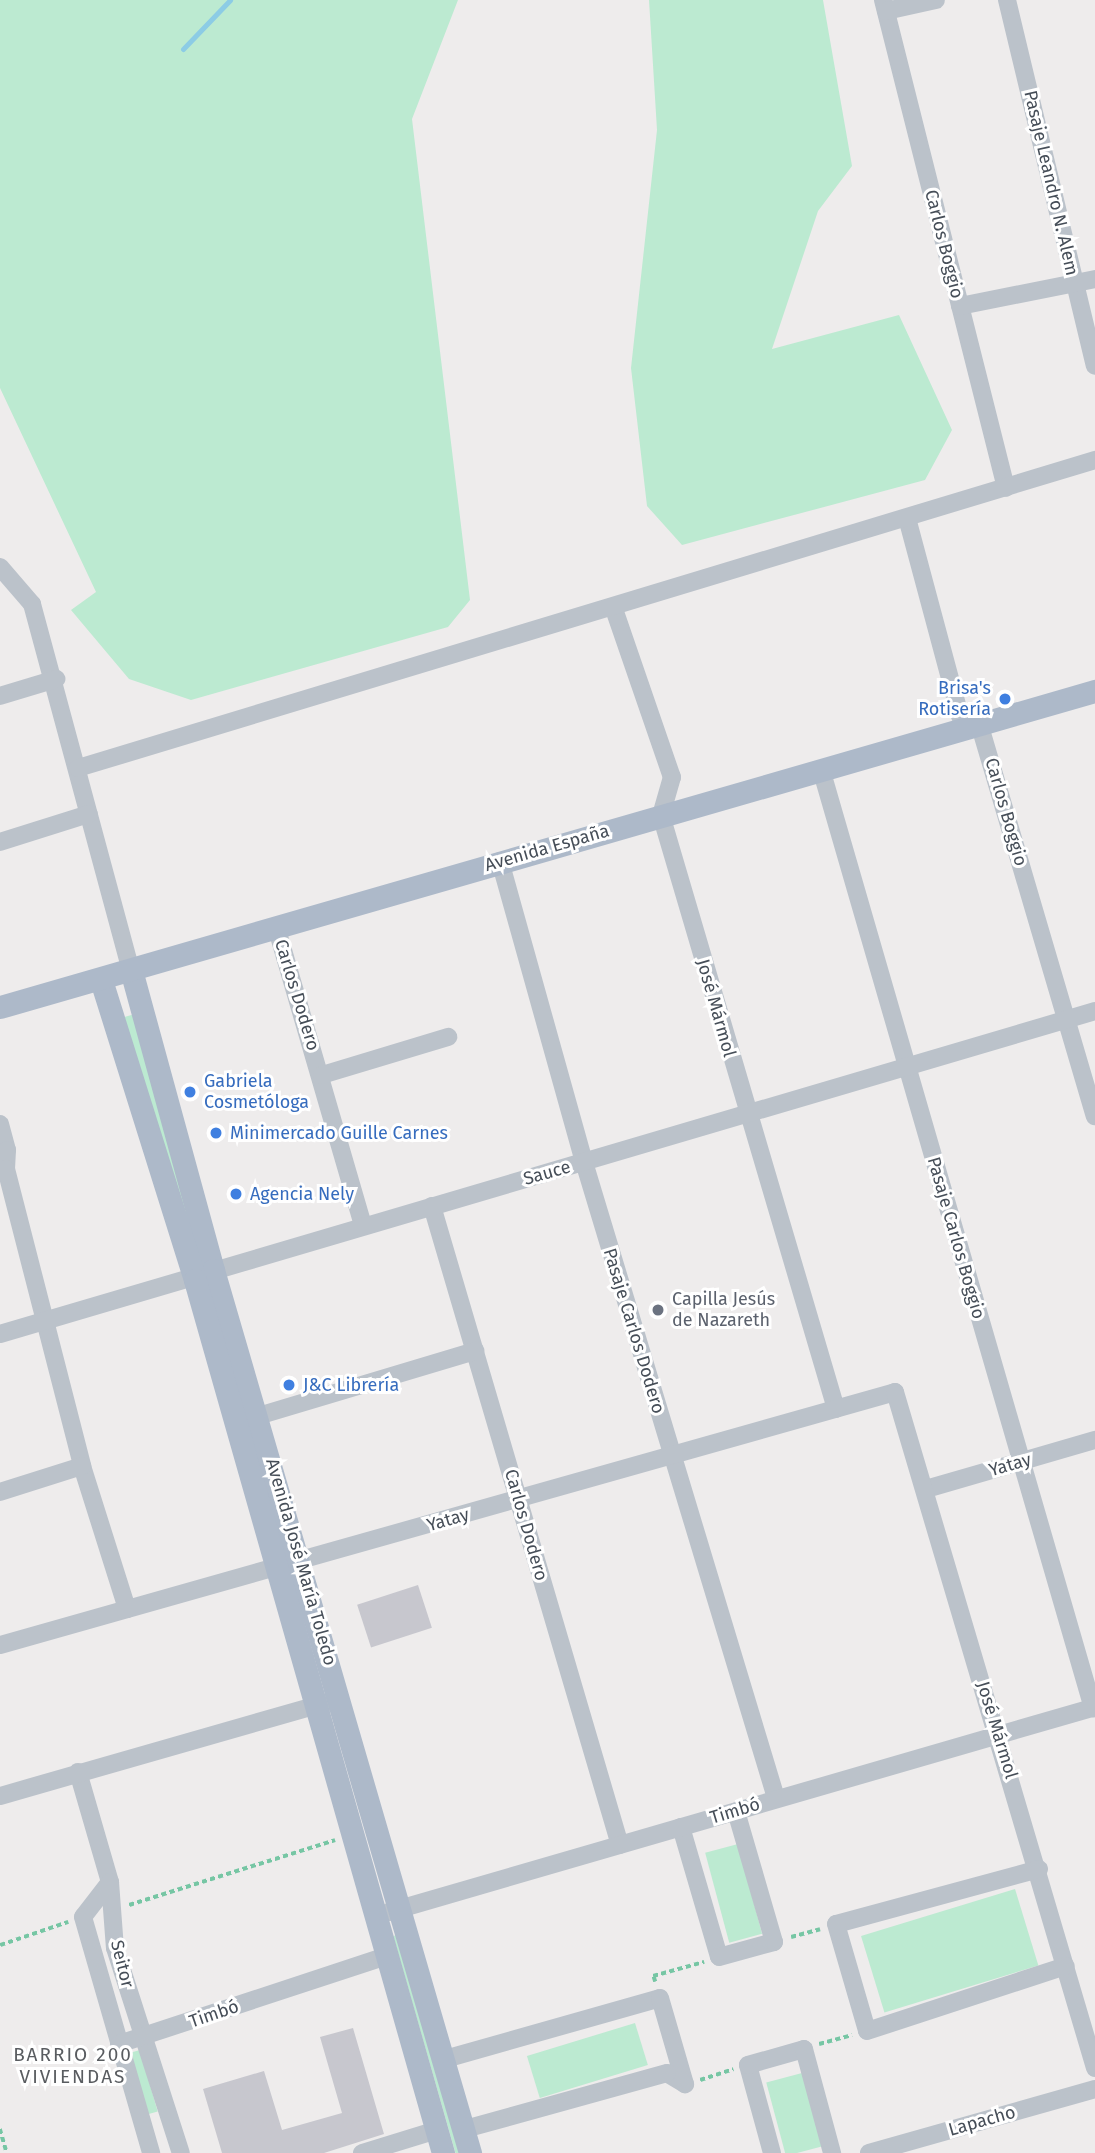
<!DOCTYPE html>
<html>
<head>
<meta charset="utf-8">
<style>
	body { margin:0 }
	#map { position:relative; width:1095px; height:2153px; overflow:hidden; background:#eeecec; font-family:"Fira Sans",sans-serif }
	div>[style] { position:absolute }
	.green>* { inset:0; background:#bcead1; transform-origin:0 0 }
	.stream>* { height:5px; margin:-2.5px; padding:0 2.5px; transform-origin:2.5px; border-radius:2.5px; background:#8ccce5 }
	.building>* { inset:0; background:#c7c7ce; transform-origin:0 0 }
	.path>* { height:3.5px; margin-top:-1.75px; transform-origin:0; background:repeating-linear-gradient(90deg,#76c6a4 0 5px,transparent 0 8.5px) }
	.minor>* { height:18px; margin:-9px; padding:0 9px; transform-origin:9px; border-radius:9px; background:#bbc2ca }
	.major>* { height:23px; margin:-11.5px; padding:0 11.5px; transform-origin:11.5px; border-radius:11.5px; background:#adb9c9 }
	.dots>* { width:19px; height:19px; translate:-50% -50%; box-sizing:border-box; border:4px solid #fff; border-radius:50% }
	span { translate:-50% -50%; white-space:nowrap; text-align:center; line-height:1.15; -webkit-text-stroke:6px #fff; paint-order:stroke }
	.street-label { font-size:18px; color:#464e58 }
	.shop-label { font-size:18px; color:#366cbe }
	.right { translate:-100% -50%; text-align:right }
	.left { translate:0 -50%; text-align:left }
	.worship-label { font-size:18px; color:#5b616d }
	.neighbourhood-label { font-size:19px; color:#595c60; letter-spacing:2px }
</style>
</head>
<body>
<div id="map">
	<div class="green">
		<i style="clip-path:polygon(0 0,458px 0,412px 119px,470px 600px,448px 627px,191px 700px,129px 679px,71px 610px,96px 592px,0 388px)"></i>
		<i style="clip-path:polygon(649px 0,823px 0,852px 166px,818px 211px,772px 349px,899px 315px,952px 430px,925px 480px,682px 545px,647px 506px,631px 368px,657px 130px)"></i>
		<i style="left:135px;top:1014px;width:250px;height:11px;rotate:74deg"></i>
		<i style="left:738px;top:1844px;width:93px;height:34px;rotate:75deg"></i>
		<i style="left:1015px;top:1889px;width:80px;height:161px;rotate:73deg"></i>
		<i style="left:400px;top:1934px;width:228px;height:7px;rotate:74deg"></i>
		<i style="left:635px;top:2023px;width:44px;height:113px;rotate:73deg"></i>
		<i style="left:140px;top:2050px;width:64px;height:13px;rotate:74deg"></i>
		<i style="left:802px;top:2073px;width:76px;height:37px;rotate:75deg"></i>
	</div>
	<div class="stream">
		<i style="left:183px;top:49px;width:68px;rotate:-46.2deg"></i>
	</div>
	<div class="building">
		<i style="left:418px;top:1585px;width:45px;height:64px;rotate:72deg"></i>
		<i style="clip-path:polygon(353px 2028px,384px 2134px,324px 2153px,222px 2153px,203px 2089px,264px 2071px,282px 2130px,342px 2113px,320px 2037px)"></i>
	</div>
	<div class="path">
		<i style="left:129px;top:1905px;width:216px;rotate:-17.5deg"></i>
		<i style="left:791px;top:1937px;width:30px;rotate:-15deg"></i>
		<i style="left:0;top:1945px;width:72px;rotate:-18.7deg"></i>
		<i style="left:655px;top:1982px;width:6px;rotate:-108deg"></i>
		<i style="left:653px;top:1976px;width:53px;rotate:-15.4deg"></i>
		<i style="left:819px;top:2044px;width:34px;rotate:-15deg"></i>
		<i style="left:700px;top:2080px;width:35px;rotate:-18deg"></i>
		<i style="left:0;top:2129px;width:25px;rotate:74deg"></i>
	</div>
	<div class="minor">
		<i style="left:883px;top:0;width:503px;rotate:75.85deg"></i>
		<i style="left:1007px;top:0;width:376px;rotate:76.5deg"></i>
		<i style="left:886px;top:11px;width:51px;rotate:-12.4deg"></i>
		<i style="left:960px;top:306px;width:138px;rotate:-11.3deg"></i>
		<i style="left:907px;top:518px;width:205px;rotate:75deg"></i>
		<i style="left:960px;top:716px;width:20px;rotate:20deg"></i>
		<i style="left:979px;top:723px;width:410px;rotate:73.6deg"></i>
		<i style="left:0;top:567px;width:49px;rotate:49.1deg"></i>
		<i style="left:32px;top:604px;width:379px;rotate:74.9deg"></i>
		<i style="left:614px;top:609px;width:178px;rotate:71deg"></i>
		<i style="left:672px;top:777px;width:40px;rotate:106deg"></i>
		<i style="left:661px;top:815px;width:619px;rotate:73.58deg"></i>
		<i style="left:0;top:696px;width:59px;rotate:-16.9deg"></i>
		<i style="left:78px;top:768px;width:1063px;rotate:-16.85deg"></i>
		<i style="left:821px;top:769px;width:978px;rotate:73.85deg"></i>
		<i style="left:0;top:842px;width:93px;rotate:-17.5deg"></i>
		<i style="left:500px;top:861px;width:313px;rotate:74.4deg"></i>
		<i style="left:584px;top:1162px;width:664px;rotate:73.2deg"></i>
		<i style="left:276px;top:926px;width:312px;rotate:73.8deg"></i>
		<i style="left:322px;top:1075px;width:132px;rotate:-16.8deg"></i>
		<i style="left:0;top:1124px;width:27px;rotate:75deg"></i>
		<i style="left:7px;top:1150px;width:19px;rotate:93deg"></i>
		<i style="left:6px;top:1169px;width:307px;rotate:75.6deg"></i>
		<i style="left:82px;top:1466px;width:150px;rotate:72.5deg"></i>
		<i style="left:432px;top:1206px;width:666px;rotate:73.61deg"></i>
		<i style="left:0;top:1334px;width:1142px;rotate:-16.43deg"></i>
		<i style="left:258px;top:1416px;width:227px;rotate:-16.7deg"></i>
		<i style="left:926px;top:1489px;width:176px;rotate:-16.2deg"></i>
		<i style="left:0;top:1492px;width:86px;rotate:-17.6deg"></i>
		<i style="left:0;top:1645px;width:930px;rotate:-15.78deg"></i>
		<i style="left:895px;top:1392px;width:705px;rotate:73.52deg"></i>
		<i style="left:78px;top:1772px;width:115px;rotate:73.8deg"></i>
		<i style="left:110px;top:1882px;width:66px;rotate:85.7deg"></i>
		<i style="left:115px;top:1948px;width:215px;rotate:72.2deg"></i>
		<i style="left:0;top:1796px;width:340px;rotate:-16deg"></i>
		<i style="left:681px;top:1827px;width:135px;rotate:73.7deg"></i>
		<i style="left:719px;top:1957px;width:57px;rotate:-15.3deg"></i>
		<i style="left:774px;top:1942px;width:136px;rotate:-106.2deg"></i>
		<i style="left:1039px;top:1869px;width:210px;rotate:164.8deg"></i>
		<i style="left:836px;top:1924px;width:111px;rotate:73.8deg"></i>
		<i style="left:867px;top:2031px;width:209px;rotate:-18.1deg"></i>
		<i style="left:110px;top:1882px;width:44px;rotate:127.6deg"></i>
		<i style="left:83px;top:1917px;width:246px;rotate:73.9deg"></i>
		<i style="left:389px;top:1912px;width:735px;rotate:-16.19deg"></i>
		<i style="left:119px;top:2044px;width:282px;rotate:-18.2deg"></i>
		<i style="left:445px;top:2059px;width:223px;rotate:-15.8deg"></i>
		<i style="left:660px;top:1998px;width:90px;rotate:73.8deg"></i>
		<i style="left:685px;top:2084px;width:21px;rotate:-149deg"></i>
		<i style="left:667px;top:2073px;width:213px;rotate:164.5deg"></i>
		<i style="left:362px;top:2153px;width:78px;rotate:-17deg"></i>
		<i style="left:772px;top:2153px;width:91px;rotate:-105.3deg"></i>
		<i style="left:748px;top:2065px;width:58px;rotate:-15.9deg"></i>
		<i style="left:804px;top:2049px;width:108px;rotate:74.9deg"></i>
		<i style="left:869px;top:2153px;width:235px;rotate:-15.8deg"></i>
	</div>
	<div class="major">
		<i style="left:131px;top:970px;width:311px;rotate:74.7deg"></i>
		<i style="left:213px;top:1270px;width:920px;rotate:73.77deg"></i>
		<i style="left:101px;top:980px;width:314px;rotate:72.6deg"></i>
		<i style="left:195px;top:1280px;width:908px;rotate:74.14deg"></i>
		<i style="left:0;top:1007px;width:1140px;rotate:-16.1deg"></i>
	</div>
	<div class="dots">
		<i style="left:1005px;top:699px;background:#3f7fe0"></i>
		<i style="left:190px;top:1092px;background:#3f7fe0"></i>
		<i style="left:216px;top:1133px;background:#3f7fe0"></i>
		<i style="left:236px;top:1194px;background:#3f7fe0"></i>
		<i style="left:658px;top:1310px;background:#6b7280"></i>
		<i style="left:289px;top:1385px;background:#3f7fe0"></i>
	</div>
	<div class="street-label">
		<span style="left:1051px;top:183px;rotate:77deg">Pasaje Leandro N. Alem</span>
		<span style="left:944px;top:244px;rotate:76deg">Carlos Boggio</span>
		<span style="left:1006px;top:812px;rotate:74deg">Carlos Boggio</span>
		<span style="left:547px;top:848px;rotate:-16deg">Avenida España</span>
		<span style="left:297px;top:995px;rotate:73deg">Carlos Dodero</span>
		<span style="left:716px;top:1008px;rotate:74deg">José Mármol</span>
		<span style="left:547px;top:1173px;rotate:-16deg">Sauce</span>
		<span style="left:956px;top:1238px;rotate:74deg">Pasaje Carlos Boggio</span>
		<span style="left:634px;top:1331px;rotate:73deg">Pasaje Carlos Dodero</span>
		<span style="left:1010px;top:1465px;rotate:-16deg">Yatay</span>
		<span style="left:448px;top:1520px;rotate:-16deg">Yatay</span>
		<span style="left:526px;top:1525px;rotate:74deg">Carlos Dodero</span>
		<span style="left:301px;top:1562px;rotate:74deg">Avenida José María Toledo</span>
		<span style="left:997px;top:1730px;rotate:73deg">José Mármol</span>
		<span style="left:735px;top:1811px;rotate:-17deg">Timbó</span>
		<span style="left:122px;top:1964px;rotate:76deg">Seitor</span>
		<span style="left:214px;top:2014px;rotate:-19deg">Timbó</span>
		<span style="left:982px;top:2121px;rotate:-16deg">Lapacho</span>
	</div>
	<div class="shop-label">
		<span class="right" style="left:991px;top:699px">Brisa's<br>Rotisería</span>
		<span class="left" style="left:204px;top:1092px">Gabriela<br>Cosmetóloga</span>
		<span class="left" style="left:230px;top:1133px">Minimercado Guille Carnes</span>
		<span class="left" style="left:250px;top:1194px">Agencia Nely</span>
		<span class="left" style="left:303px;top:1385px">J&amp;C Librería</span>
	</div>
	<div class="worship-label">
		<span class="left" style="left:672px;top:1310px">Capilla Jesús<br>de Nazareth</span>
	</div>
	<div class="neighbourhood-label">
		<span style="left:73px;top:2066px">BARRIO 200<br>VIVIENDAS</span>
	</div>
</div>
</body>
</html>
